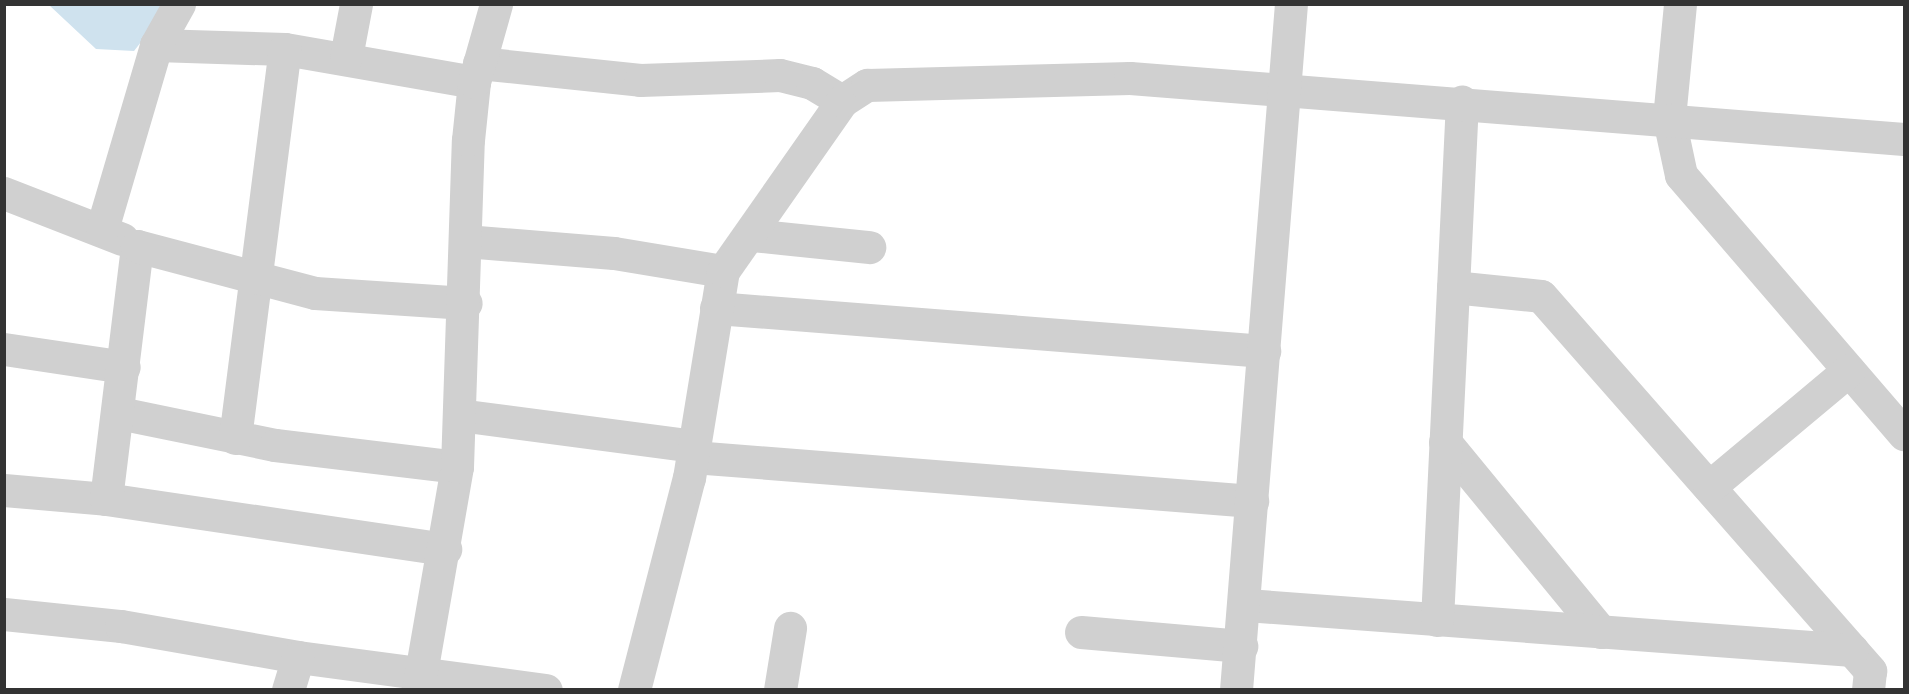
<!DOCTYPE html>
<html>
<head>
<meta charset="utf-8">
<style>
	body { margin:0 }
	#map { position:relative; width:1909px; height:694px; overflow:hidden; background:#fff; font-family:"Alegreya Sans",sans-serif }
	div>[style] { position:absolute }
	.water>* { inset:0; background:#cfe2ee }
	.minor>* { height:33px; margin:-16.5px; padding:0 16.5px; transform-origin:16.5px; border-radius:16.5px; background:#d0d0d0 }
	span { translate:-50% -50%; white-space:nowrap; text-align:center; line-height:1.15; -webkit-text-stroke:6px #fff; paint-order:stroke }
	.frame { position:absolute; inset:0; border:6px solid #333; pointer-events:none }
</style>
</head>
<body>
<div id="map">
	<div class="water">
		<i style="clip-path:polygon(49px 5px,170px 5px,134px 51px,96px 49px)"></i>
	</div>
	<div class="minor">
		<i style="left:1680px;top:4px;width:116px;rotate:95.5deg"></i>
		<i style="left:1669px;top:119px;width:57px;rotate:77.9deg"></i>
		<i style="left:1681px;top:175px;width:342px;rotate:49.3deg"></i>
		<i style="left:156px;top:45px;width:129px;rotate:1.8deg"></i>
		<i style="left:285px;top:49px;width:192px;rotate:9.9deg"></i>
		<i style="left:346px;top:57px;width:54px;rotate:-79.3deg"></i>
		<i style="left:479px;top:63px;width:162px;rotate:6deg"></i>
		<i style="left:640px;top:80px;width:140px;rotate:-2deg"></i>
		<i style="left:780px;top:75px;width:33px;rotate:14deg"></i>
		<i style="left:812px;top:83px;width:35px;rotate:31deg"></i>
		<i style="left:4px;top:193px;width:127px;rotate:21.3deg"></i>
		<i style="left:102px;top:229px;width:192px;rotate:-73.6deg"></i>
		<i style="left:156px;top:45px;width:47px;rotate:-60.7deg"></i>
		<i style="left:752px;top:235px;width:118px;rotate:5.9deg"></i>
		<i style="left:465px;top:241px;width:149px;rotate:4.6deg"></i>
		<i style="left:614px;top:253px;width:110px;rotate:9.4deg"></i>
		<i style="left:1453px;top:287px;width:88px;rotate:5.8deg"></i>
		<i style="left:1541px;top:296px;width:499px;rotate:48.7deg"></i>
		<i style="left:1870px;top:671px;width:19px;rotate:96deg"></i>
		<i style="left:716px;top:308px;width:550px;rotate:4.49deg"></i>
		<i style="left:4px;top:349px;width:121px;rotate:8.5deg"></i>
		<i style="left:119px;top:413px;width:159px;rotate:11.6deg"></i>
		<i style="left:275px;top:445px;width:183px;rotate:6.9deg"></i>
		<i style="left:459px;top:415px;width:238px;rotate:7.5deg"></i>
		<i style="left:235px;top:438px;width:392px;rotate:-82.7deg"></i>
		<i style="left:1445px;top:442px;width:246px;rotate:50.6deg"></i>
		<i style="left:693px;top:457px;width:561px;rotate:4.5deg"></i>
		<i style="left:1709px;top:487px;width:182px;rotate:-39.9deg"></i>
		<i style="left:4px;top:490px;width:102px;rotate:5deg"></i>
		<i style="left:106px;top:499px;width:343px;rotate:8.4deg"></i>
		<i style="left:106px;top:499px;width:255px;rotate:-83deg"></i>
		<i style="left:137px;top:246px;width:184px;rotate:14.8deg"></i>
		<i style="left:315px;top:293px;width:151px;rotate:3.8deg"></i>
		<i style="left:1246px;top:605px;width:608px;rotate:4.25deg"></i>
		<i style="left:4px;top:614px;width:118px;rotate:5.9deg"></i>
		<i style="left:121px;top:626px;width:180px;rotate:9.9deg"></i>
		<i style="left:298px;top:657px;width:250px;rotate:7.6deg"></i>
		<i style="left:1437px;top:620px;width:519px;rotate:-87.24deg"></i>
		<i style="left:1081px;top:632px;width:161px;rotate:5deg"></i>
		<i style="left:288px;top:690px;width:34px;rotate:-73deg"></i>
		<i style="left:418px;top:690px;width:226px;rotate:-80.1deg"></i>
		<i style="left:457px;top:467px;width:327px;rotate:-88.1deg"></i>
		<i style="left:468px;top:140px;width:58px;rotate:-84.1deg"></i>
		<i style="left:474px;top:82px;width:81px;rotate:-74.2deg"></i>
		<i style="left:634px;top:690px;width:219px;rotate:-75.5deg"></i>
		<i style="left:689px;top:478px;width:210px;rotate:-80.7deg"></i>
		<i style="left:723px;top:271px;width:208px;rotate:-55deg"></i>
		<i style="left:842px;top:101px;width:30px;rotate:-33deg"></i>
		<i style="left:867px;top:85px;width:263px;rotate:-1.5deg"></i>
		<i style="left:1130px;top:78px;width:776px;rotate:4.51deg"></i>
		<i style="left:780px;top:690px;width:63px;rotate:-80.8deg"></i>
		<i style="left:1236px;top:690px;width:688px;rotate:-85.42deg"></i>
	</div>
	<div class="frame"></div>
</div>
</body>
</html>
